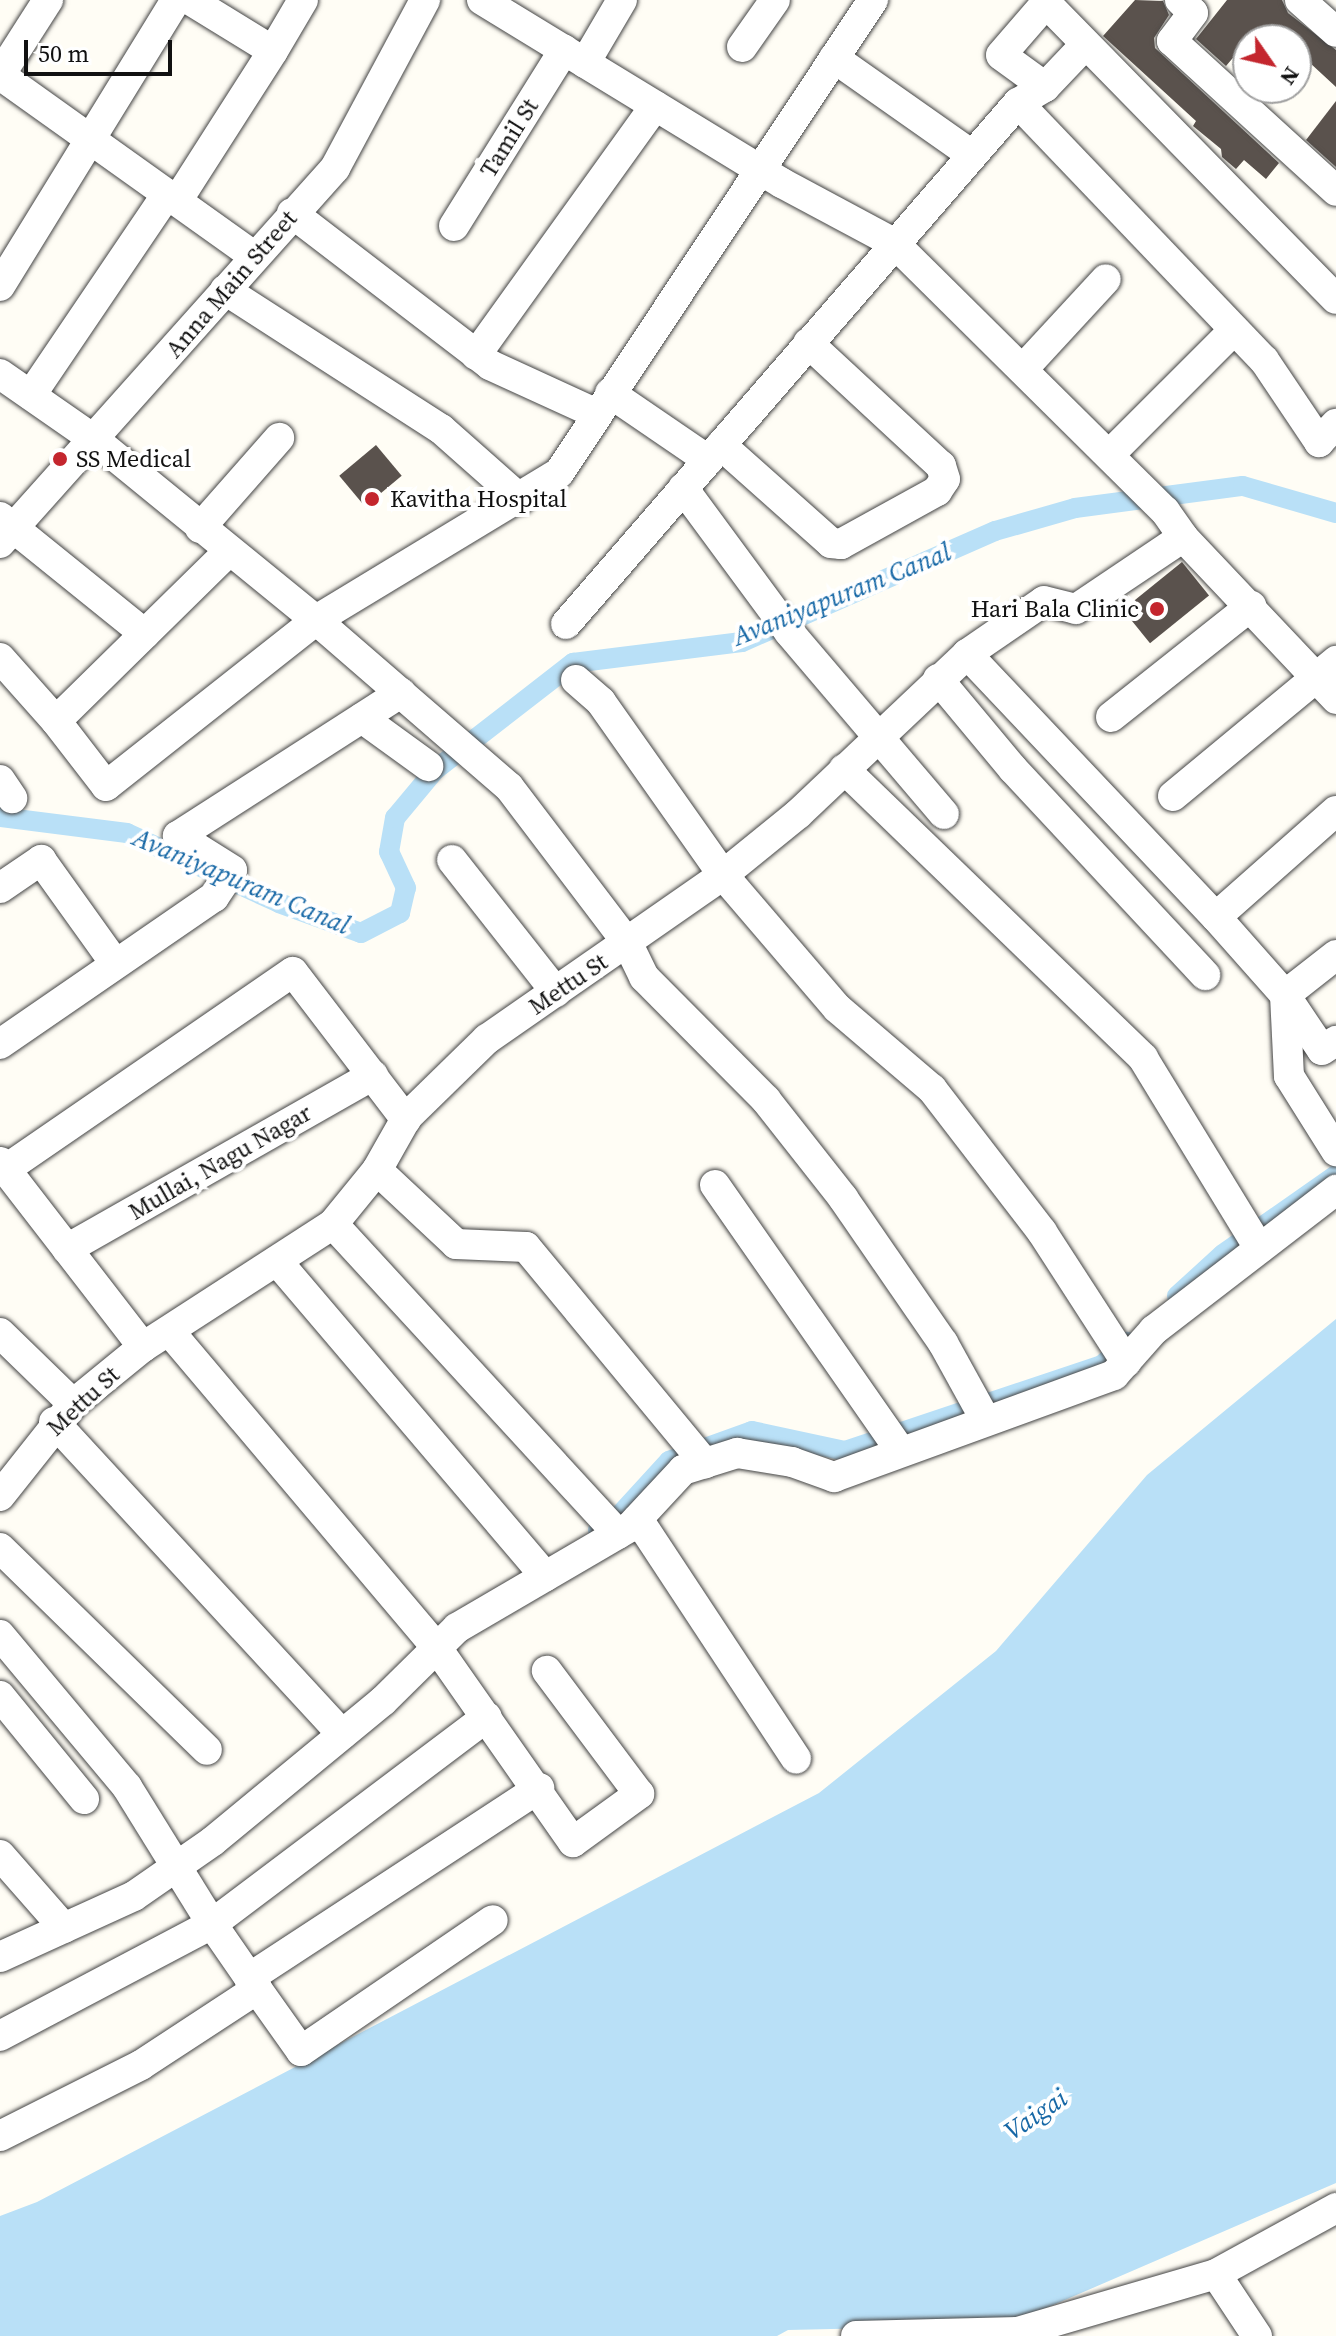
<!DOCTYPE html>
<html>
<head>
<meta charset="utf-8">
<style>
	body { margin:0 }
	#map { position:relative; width:1336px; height:2336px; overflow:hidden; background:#fffdf5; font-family:"Source Serif 4",serif }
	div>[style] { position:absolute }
	.water>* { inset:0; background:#b9e0f7 }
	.canal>* { height:20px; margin:-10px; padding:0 10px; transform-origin:10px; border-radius:10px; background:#b9e0f7 }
	.building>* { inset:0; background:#5a524d; transform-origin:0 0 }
	.roads { filter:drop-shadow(0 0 2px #444) drop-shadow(0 0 2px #444) }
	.minor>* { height:30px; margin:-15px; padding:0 15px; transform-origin:15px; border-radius:15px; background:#fff }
	.dots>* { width:22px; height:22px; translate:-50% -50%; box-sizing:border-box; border:4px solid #fff; border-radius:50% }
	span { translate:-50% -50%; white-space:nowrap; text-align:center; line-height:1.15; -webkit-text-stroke:8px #fff; paint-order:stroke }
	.street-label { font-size:24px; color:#111 }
	.poi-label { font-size:24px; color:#111 }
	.left { translate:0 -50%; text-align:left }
	.right { translate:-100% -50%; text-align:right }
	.water-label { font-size:26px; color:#1768a6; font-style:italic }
	.north { position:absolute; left:1232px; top:24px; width:80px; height:80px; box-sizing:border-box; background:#fff; border:2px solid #a0a0a0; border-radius:50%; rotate:124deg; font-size:22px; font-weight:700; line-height:32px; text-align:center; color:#111 }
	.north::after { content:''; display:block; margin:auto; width:28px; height:36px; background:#c4262e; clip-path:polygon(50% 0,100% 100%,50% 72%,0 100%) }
	.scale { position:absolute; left:24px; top:40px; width:148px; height:36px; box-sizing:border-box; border:4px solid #111; border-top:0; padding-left:10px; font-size:24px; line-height:28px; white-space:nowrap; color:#111; -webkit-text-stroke:6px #fff; paint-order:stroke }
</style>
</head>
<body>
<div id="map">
	<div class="water">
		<i style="clip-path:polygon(1336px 1319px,1336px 2183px,1007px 2325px,788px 2330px,777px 2336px,0 2336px,0 2216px,37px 2202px,819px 1793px,996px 1651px,1147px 1475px)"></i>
	</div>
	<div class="canal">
		<i style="left:0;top:817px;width:128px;rotate:7.2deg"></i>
		<i style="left:127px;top:833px;width:167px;rotate:24.7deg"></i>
		<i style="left:279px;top:903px;width:87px;rotate:20.1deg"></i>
		<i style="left:361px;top:933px;width:44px;rotate:-27.1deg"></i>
		<i style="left:400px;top:913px;width:26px;rotate:-77deg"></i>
		<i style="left:406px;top:888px;width:40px;rotate:-115deg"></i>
		<i style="left:389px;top:852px;width:35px;rotate:-80deg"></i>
		<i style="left:395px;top:818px;width:62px;rotate:-50.2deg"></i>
		<i style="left:435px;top:770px;width:175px;rotate:-37.8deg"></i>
		<i style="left:573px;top:663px;width:170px;rotate:-7.1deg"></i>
		<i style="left:742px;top:642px;width:276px;rotate:-23.7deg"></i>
		<i style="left:995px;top:531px;width:83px;rotate:-16deg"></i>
		<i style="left:1075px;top:508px;width:169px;rotate:-7.5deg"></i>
		<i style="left:1243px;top:486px;width:97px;rotate:16.2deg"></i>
		<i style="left:1177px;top:1296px;width:62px;rotate:-42.4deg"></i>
		<i style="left:1223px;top:1254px;width:138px;rotate:-35deg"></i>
		<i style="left:598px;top:1530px;width:21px;rotate:-31deg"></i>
		<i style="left:616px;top:1519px;width:79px;rotate:-47.6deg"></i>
		<i style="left:669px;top:1461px;width:88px;rotate:-19.9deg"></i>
		<i style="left:752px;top:1431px;width:95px;rotate:12.1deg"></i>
		<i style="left:845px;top:1451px;width:271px;rotate:-18.5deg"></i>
		<i style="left:1102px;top:1365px;width:34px;rotate:-43deg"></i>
	</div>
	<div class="building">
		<i style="clip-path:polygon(1135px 0,1163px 1px,1169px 15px,1154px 38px,1155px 48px,1279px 163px,1266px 179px,1244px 160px,1236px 169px,1222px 157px,1221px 149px,1193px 126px,1196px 121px,1103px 36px)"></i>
		<i style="clip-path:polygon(1227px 0,1282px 0,1288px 13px,1336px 50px,1336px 87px,1296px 50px,1296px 40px,1284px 40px,1268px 26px,1248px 40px,1226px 66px,1196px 39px)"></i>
		<i style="clip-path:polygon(1336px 101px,1336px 167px,1306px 140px)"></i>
		<i style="left:376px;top:445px;width:40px;height:48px;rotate:50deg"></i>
		<i style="left:1182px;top:562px;width:43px;height:76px;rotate:51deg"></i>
	</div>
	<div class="roads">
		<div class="minor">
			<i style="left:48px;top:0;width:89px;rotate:122.6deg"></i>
			<i style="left:0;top:75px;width:312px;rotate:35.5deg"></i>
			<i style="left:190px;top:0;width:97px;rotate:31.6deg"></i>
			<i style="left:273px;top:51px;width:59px;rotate:-59.5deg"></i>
			<i style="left:482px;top:0;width:351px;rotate:31.4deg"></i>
			<i style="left:782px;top:183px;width:127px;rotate:28.2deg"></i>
			<i style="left:894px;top:243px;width:381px;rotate:44.7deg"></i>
			<i style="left:1165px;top:511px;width:32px;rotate:55deg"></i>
			<i style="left:1183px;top:537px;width:223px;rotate:46.6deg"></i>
			<i style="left:1049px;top:0;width:4px;rotate:135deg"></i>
			<i style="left:1046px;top:3px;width:414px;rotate:45.6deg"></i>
			<i style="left:1180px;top:0;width:18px;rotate:45deg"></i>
			<i style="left:1193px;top:13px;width:35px;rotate:127deg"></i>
			<i style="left:1172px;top:41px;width:222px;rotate:42.4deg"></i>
			<i style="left:1300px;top:0;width:48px;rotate:41.6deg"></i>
			<i style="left:742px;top:47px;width:57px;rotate:-54.9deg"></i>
			<i style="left:834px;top:58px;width:169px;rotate:35.1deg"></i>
			<i style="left:585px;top:63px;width:73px;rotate:-59.6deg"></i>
			<i style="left:1045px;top:87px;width:59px;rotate:-46.4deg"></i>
			<i style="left:1018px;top:103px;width:31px;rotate:-31deg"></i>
			<i style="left:1045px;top:87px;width:54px;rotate:-144deg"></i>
			<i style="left:1001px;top:55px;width:69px;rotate:-49.1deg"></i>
			<i style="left:177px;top:201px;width:178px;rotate:-57.4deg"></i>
			<i style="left:292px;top:213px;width:250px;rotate:37.5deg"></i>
			<i style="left:490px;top:365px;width:118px;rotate:24.6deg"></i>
			<i style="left:454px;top:226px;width:208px;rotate:-58deg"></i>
			<i style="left:0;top:286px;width:336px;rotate:-58.4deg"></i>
			<i style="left:225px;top:290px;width:257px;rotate:32.8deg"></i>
			<i style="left:441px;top:429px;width:106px;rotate:41.5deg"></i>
			<i style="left:476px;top:355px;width:307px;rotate:-54.3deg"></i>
			<i style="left:1023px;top:369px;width:122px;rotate:-47.3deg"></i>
			<i style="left:0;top:374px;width:116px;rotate:34.8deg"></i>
			<i style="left:95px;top:440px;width:285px;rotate:39.2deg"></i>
			<i style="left:316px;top:620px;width:255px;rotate:40.9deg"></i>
			<i style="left:509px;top:787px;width:197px;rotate:52.8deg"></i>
			<i style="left:628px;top:944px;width:37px;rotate:64deg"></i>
			<i style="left:644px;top:977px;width:173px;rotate:45.2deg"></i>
			<i style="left:766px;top:1100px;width:125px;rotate:51.8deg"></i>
			<i style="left:843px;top:1198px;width:176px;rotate:55.4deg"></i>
			<i style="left:943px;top:1343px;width:89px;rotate:61.1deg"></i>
			<i style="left:610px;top:393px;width:119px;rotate:34.4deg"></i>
			<i style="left:31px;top:395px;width:243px;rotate:-55.9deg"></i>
			<i style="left:721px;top:445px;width:147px;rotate:41.7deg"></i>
			<i style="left:831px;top:543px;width:10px;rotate:6deg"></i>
			<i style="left:841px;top:544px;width:110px;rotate:-28.9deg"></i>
			<i style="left:937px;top:491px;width:14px;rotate:-56deg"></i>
			<i style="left:945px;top:479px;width:14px;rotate:-107deg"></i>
			<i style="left:941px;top:466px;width:181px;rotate:-137.2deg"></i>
			<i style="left:1109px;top:455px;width:177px;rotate:-45deg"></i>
			<i style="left:683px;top:488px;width:179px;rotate:53.6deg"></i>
			<i style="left:789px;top:632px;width:239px;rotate:49.6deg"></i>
			<i style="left:0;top:517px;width:186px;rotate:38.9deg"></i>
			<i style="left:200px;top:528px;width:120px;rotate:-48.7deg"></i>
			<i style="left:0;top:543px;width:503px;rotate:-48.22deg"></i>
			<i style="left:335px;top:168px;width:191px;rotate:-61.8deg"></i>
			<i style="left:566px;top:624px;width:690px;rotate:-49.06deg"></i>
			<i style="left:1018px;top:103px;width:356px;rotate:46.3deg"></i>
			<i style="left:1264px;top:360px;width:99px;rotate:56.1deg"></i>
			<i style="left:1319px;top:442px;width:25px;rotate:-47deg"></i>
			<i style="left:967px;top:654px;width:362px;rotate:46.6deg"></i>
			<i style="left:1216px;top:917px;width:104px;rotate:48.5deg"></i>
			<i style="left:1285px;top:995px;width:66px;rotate:56.1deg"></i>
			<i style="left:1322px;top:1050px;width:17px;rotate:-33deg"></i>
			<i style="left:0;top:658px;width:84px;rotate:48.4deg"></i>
			<i style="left:56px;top:721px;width:241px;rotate:-44.5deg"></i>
			<i style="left:938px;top:679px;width:117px;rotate:50.2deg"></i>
			<i style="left:1013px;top:769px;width:282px;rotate:47deg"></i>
			<i style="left:576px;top:680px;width:33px;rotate:41deg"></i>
			<i style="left:601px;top:702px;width:212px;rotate:54.8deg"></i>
			<i style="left:723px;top:875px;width:175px;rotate:49.4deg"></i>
			<i style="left:837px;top:1008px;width:125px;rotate:40.5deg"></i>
			<i style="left:932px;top:1089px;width:180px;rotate:52.4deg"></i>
			<i style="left:1042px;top:1232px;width:155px;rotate:57.1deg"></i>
			<i style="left:1111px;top:717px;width:179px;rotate:-38.4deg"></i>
			<i style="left:362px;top:718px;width:82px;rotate:36deg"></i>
			<i style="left:56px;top:721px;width:82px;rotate:52.4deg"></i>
			<i style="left:106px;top:786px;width:268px;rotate:-38.3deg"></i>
			<i style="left:316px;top:620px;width:284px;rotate:-31.2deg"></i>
			<i style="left:559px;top:473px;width:568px;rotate:-56.42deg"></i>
			<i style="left:844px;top:769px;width:416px;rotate:44deg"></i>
			<i style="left:1143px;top:1058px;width:223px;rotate:58.6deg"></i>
			<i style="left:0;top:780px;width:22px;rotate:56deg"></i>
			<i style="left:1173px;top:796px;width:212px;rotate:-39.6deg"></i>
			<i style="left:452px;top:860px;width:168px;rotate:51.8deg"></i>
			<i style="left:0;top:888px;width:50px;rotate:-34.3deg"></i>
			<i style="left:41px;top:860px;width:125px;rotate:54.4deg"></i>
			<i style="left:1216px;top:917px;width:160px;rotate:-41.5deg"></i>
			<i style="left:1336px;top:955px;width:65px;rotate:141.9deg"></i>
			<i style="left:1285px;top:995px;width:81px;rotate:87.2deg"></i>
			<i style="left:1289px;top:1076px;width:89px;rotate:57.9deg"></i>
			<i style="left:0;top:1044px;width:260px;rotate:-34.5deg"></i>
			<i style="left:214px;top:897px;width:32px;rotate:-56deg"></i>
			<i style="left:232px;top:870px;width:64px;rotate:-147.8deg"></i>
			<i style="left:178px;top:836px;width:265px;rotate:-32.7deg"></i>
			<i style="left:0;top:1162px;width:234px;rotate:52.3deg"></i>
			<i style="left:6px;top:1169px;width:348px;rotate:-34.5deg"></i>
			<i style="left:293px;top:972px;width:186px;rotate:52.6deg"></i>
			<i style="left:377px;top:1170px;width:108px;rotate:43.1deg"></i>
			<i style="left:456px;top:1244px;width:70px;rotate:2.5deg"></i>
			<i style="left:526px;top:1247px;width:281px;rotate:50.4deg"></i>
			<i style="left:715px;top:1185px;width:325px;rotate:55.1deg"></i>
			<i style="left:333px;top:1224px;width:421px;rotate:47.4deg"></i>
			<i style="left:67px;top:1249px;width:352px;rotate:-29.6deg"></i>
			<i style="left:277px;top:1261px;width:414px;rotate:49.6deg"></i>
			<i style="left:170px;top:1332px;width:414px;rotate:49.8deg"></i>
			<i style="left:437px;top:1648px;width:237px;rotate:55deg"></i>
			<i style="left:573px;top:1842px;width:82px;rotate:-36deg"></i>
			<i style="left:639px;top:1794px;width:154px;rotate:-126.8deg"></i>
			<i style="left:0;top:1333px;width:102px;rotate:44.2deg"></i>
			<i style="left:54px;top:1422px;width:425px;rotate:47.3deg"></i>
			<i style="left:0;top:1496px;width:117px;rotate:-51.6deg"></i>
			<i style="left:73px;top:1404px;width:90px;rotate:-39.2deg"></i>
			<i style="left:143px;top:1347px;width:226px;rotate:-32.9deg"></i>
			<i style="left:333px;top:1224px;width:70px;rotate:-50.8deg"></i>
			<i style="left:377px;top:1170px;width:61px;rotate:-60.5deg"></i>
			<i style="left:407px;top:1117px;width:112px;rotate:-44.3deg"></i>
			<i style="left:487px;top:1039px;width:287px;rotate:-34.8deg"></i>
			<i style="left:723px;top:875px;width:97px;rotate:-39.1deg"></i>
			<i style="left:798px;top:814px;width:233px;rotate:-43.4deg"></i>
			<i style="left:967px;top:654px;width:93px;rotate:-34.5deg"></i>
			<i style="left:1044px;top:601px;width:33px;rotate:14deg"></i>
			<i style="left:1076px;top:609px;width:129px;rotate:-33.9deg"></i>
			<i style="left:638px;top:1519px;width:287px;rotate:56.6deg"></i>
			<i style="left:0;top:1548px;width:289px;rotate:44.3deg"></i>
			<i style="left:0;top:1635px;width:198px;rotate:50.1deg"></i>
			<i style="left:127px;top:1787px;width:161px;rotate:58.2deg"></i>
			<i style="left:212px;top:1924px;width:240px;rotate:152.2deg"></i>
			<i style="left:0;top:1696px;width:133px;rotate:50.8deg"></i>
			<i style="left:0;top:1855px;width:97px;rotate:48.8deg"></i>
			<i style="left:0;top:1957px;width:147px;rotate:-24.5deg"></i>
			<i style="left:134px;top:1896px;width:96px;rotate:-34.8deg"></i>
			<i style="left:213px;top:1841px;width:220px;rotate:-39.5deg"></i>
			<i style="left:383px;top:1701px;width:104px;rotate:-44.6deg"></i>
			<i style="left:457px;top:1628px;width:200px;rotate:-30.3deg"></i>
			<i style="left:630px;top:1527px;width:78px;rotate:-47.1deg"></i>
			<i style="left:683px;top:1470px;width:57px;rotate:-17.5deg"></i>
			<i style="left:737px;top:1453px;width:56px;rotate:9.3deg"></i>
			<i style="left:792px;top:1462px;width:45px;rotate:19.7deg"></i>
			<i style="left:834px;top:1477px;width:298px;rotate:-20deg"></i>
			<i style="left:1114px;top:1375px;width:60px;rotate:-48.4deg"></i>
			<i style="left:1154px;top:1330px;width:230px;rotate:-37.6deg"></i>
			<i style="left:249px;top:1978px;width:347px;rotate:-33.2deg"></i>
			<i style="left:257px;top:1989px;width:76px;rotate:54.6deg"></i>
			<i style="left:301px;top:2051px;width:232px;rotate:-34.3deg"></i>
			<i style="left:0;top:2136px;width:158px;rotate:-26.7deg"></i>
			<i style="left:141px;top:2065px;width:139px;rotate:-33.2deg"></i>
			<i style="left:257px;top:1989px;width:79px;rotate:-124.7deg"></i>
			<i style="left:212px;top:1924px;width:344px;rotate:-37deg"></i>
			<i style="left:856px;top:2336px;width:162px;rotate:-1.4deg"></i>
			<i style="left:1018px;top:2332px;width:206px;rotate:-16.3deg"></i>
			<i style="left:1257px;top:2336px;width:74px;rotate:-123.5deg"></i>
			<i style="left:1216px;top:2274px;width:137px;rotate:-28.8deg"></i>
		</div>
	</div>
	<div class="dots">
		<i style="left:60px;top:459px;background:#c4262e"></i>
		<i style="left:372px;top:499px;background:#c4262e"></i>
		<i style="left:1157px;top:609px;background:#c4262e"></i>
	</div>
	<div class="street-label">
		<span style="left:509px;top:138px;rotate:-58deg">Tamil St</span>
		<span style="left:231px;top:284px;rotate:-49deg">Anna Main Street</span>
		<span style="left:568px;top:984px;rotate:-34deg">Mettu St</span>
		<span style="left:220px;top:1162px;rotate:-30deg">Mullai, Nagu Nagar</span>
		<span style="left:83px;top:1401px;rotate:-43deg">Mettu St</span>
	</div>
	<div class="poi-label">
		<span class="left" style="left:76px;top:459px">SS Medical</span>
		<span class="left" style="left:390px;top:499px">Kavitha Hospital</span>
		<span class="right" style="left:1139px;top:609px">Hari Bala Clinic</span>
	</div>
	<div class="water-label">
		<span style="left:842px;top:595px;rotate:-22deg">Avaniyapuram Canal</span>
		<span style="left:241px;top:882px;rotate:23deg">Avaniyapuram Canal</span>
		<span style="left:1036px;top:2115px;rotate:-34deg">Vaigai</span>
	</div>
	<div class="north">N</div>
	<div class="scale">50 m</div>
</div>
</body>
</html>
